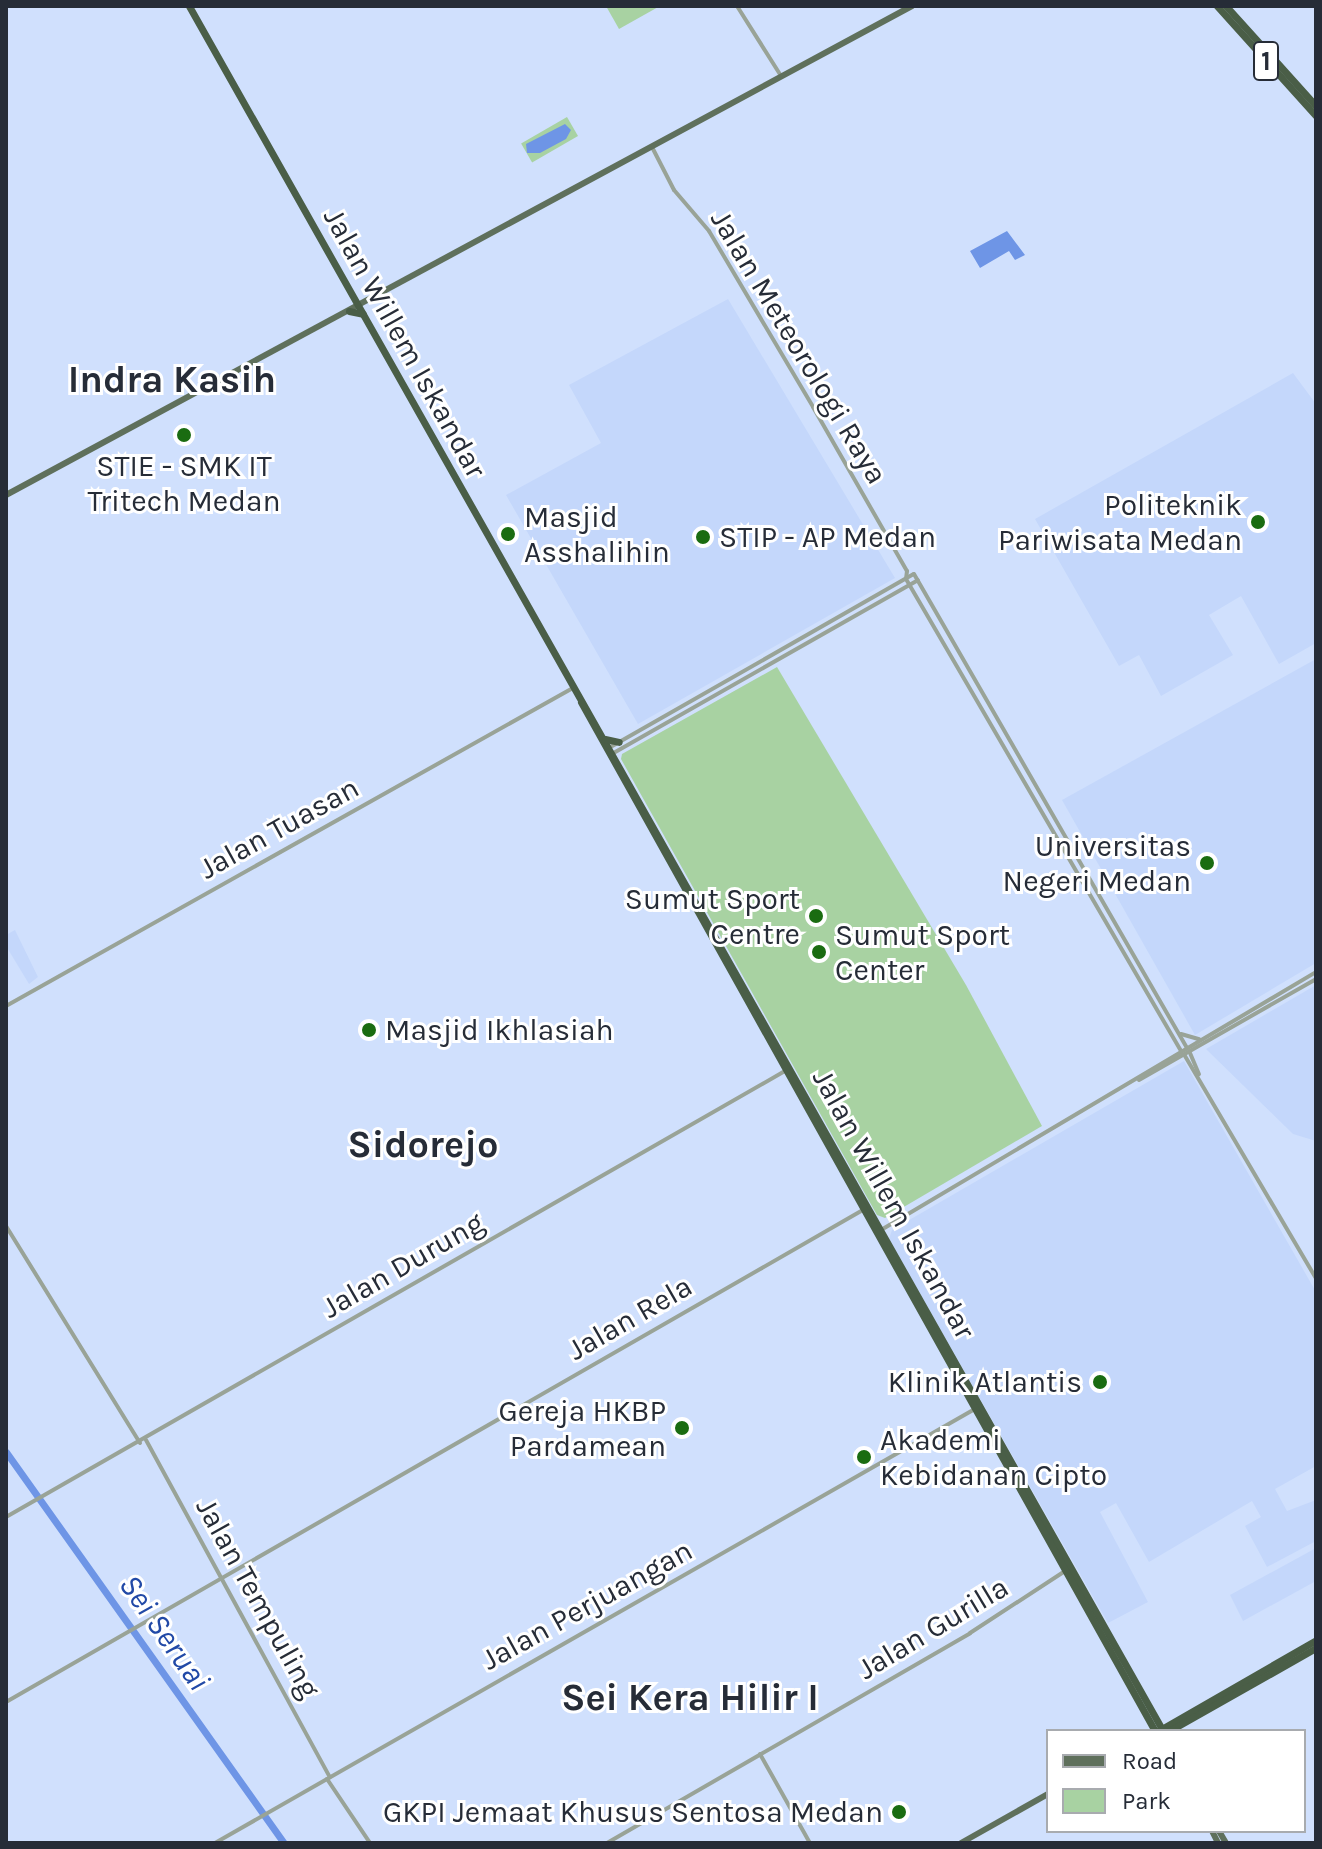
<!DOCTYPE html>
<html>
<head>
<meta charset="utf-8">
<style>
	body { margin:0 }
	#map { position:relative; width:1322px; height:1849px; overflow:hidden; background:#d0e0fd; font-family:Karla,sans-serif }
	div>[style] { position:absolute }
	.built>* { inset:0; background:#c4d7fb }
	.green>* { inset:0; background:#a8d2a2; transform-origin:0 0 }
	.water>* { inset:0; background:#6e95e6 }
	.river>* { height:7px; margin:-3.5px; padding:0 3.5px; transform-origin:3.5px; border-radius:3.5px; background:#6e95e6 }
	.minor>* { height:4px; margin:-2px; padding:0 2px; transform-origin:2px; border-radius:2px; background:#99a397 }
	.major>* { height:6px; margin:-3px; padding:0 3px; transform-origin:3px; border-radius:3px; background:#5f705c }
	.highway>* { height:7px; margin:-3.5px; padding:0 3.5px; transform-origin:3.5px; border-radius:3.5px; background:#4a5e47 }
	.dots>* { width:22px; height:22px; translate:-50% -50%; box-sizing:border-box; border:4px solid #fff; border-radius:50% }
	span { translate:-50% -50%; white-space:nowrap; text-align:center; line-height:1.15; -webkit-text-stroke:6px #fff; paint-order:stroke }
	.shield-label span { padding:2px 6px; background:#fff; border:2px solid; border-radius:6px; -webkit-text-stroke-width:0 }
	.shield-label { font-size:28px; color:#262c37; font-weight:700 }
	.street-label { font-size:30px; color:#262c37 }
	.poi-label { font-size:30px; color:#262c37 }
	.right { translate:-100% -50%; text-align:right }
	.left { translate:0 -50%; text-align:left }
	.water-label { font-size:32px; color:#2149a7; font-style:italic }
	.district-label { font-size:38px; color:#262c37; font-weight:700 }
	.frame { position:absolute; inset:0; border:8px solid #262c37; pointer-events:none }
	.legend { position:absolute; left:1046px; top:1729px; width:260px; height:104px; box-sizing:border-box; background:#fff; border:2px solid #a8abaf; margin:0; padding:10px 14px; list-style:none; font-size:24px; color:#262c37 }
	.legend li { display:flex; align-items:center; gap:16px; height:40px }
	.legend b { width:40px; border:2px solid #a8abaf }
</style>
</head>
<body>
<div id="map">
	<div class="built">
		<i style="clip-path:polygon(728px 299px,895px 578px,638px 724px,506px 495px,601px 443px,569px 385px)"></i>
		<i style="clip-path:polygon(1293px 373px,1316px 404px,1316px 643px,1279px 664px,1241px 596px,1209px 615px,1233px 655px,1161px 696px,1139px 655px,1119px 666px,1035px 519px)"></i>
		<i style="clip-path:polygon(1316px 659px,1316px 963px,1195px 1035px,1062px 800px)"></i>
		<i style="clip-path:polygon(15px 930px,38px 977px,29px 984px,6px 946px,6px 935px)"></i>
		<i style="clip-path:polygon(1316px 985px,1316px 1141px,1293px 1134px,1206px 1049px)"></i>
		<i style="clip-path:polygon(1184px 1061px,1316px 1292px,1316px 1466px,1275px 1489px,1287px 1511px,1316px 1500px,1316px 1541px,1267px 1567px,1245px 1526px,1261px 1517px,1252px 1501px,1149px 1562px,1116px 1503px,1100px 1512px,1148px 1602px,1108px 1623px,889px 1239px,892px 1230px)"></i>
		<i style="clip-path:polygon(1316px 1548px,1316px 1581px,1243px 1621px,1230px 1595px)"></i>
	</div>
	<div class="green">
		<i style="clip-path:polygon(606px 6px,660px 6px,619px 29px)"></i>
		<i style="left:567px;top:117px;width:22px;height:53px;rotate:60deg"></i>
		<i style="clip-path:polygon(777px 667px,966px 985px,1042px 1126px,885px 1218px,877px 1215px,621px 759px,622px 754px)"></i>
	</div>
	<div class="water">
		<i style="clip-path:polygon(565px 124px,571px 130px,566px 139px,540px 153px,527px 153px,526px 144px)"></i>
		<i style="clip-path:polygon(1007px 231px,1025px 255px,1015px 260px,1009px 251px,980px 268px,970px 251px)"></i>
	</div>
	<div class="river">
		<i style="left:6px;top:1452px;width:480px;rotate:54.6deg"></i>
	</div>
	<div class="minor">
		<i style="left:737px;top:6px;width:83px;rotate:57.8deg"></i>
		<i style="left:652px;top:147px;width:48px;rotate:62.9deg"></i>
		<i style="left:674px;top:190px;width:54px;rotate:49.5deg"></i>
		<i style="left:709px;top:231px;width:204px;rotate:59.4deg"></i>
		<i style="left:813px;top:407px;width:189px;rotate:60.2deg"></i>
		<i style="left:907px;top:571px;width:8px;rotate:97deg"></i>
		<i style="left:906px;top:579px;width:546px;rotate:59.77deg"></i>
		<i style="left:914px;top:574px;width:547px;rotate:60.06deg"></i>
		<i style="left:607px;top:749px;width:353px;rotate:-29.7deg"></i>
		<i style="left:610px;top:755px;width:354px;rotate:-29.6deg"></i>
		<i style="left:6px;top:1006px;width:650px;rotate:-29.29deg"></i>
		<i style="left:1181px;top:1034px;width:19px;rotate:16deg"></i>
		<i style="left:1190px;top:1053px;width:23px;rotate:67deg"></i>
		<i style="left:1185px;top:1056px;width:258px;rotate:59.5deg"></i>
		<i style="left:1139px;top:1080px;width:204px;rotate:-29.7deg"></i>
		<i style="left:6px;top:1226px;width:255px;rotate:58.3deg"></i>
		<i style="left:881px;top:1230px;width:506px;rotate:-30.67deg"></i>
		<i style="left:146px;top:1440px;width:384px;rotate:61.4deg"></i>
		<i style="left:6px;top:1517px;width:898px;rotate:-29.79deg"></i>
		<i style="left:6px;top:1702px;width:988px;rotate:-29.86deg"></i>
		<i style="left:760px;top:1754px;width:102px;rotate:60.7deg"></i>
		<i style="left:327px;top:1779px;width:77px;rotate:56.1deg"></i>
		<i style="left:215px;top:1843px;width:875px;rotate:-29.73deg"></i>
		<i style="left:607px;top:1843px;width:419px;rotate:-30deg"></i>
		<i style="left:970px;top:1633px;width:113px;rotate:-33.1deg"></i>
	</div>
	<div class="major">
		<i style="left:6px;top:495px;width:1030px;rotate:-28.36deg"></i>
		<i style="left:1212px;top:1831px;width:13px;rotate:63deg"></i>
		<i style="left:1219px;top:1831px;width:14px;rotate:60deg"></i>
		<i style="left:961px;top:1843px;width:100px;rotate:-29.4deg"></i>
	</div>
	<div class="highway">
		<i style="left:189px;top:6px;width:1981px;rotate:60.55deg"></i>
		<i style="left:1217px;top:6px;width:148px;rotate:48deg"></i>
		<i style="left:1226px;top:6px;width:135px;rotate:48deg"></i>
		<i style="left:349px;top:311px;width:14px;rotate:12deg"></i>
		<i style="left:581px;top:702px;width:1178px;rotate:60.85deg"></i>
		<i style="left:605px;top:739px;width:14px;rotate:12deg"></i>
		<i style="left:1158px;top:1731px;width:182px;rotate:-29.9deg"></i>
		<i style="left:1169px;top:1731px;width:169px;rotate:-29.5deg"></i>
	</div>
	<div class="dots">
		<i style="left:184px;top:435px;background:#1a6c11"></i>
		<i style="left:1258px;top:522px;background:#1a6c11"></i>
		<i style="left:508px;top:534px;background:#1a6c11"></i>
		<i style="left:703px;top:537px;background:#1a6c11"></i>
		<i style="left:1207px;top:863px;background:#1a6c11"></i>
		<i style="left:816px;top:916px;background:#1a6c11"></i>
		<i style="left:819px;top:952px;background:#1a6c11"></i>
		<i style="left:369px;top:1030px;background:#1a6c11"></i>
		<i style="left:1100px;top:1382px;background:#1a6c11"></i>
		<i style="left:682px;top:1428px;background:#1a6c11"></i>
		<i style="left:864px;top:1457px;background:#1a6c11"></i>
		<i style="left:899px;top:1812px;background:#1a6c11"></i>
	</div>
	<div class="shield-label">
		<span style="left:1266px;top:61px">1</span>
	</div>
	<div class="street-label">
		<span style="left:405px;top:343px;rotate:61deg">Jalan Willem Iskandar</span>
		<span style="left:799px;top:347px;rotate:59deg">Jalan Meteorologi Raya</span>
		<span style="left:279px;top:828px;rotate:-29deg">Jalan Tuasan</span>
		<span style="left:894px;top:1204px;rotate:61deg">Jalan Willem Iskandar</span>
		<span style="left:403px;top:1265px;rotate:-30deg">Jalan Durung</span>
		<span style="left:630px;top:1318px;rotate:-30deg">Jalan Rela</span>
		<span style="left:258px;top:1598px;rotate:61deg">Jalan Tempuling</span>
		<span style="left:587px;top:1605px;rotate:-29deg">Jalan Perjuangan</span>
		<span style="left:933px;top:1628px;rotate:-31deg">Jalan Gurilla</span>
	</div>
	<div class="poi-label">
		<span style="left:184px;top:483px">STIE - SMK IT<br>Tritech Medan</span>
		<span class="right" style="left:1242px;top:522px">Politeknik<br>Pariwisata Medan</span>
		<span class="left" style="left:524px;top:534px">Masjid<br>Asshalihin</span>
		<span class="left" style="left:719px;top:537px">STIP - AP Medan</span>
		<span class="right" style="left:1191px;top:863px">Universitas<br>Negeri Medan</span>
		<span class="right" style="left:800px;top:916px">Sumut Sport<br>Centre</span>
		<span class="left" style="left:835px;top:952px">Sumut Sport<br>Center</span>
		<span class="left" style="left:385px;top:1030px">Masjid Ikhlasiah</span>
		<span class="right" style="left:1082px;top:1382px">Klinik Atlantis</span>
		<span class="right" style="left:666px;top:1428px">Gereja HKBP<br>Pardamean</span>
		<span class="left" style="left:880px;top:1457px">Akademi<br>Kebidanan Cipto</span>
		<span class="right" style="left:883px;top:1812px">GKPI Jemaat Khusus Sentosa Medan</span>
	</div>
	<div class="water-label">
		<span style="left:164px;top:1633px;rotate:55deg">Sei Seruai</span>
	</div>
	<div class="district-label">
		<span style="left:172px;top:380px">Indra Kasih</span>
		<span style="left:423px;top:1145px">Sidorejo</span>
		<span style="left:690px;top:1698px">Sei Kera Hilir I</span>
	</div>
	<div class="frame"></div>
	<ul class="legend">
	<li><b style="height:10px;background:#5f705c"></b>Road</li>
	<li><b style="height:22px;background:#a8d2a2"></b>Park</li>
	</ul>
</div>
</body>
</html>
